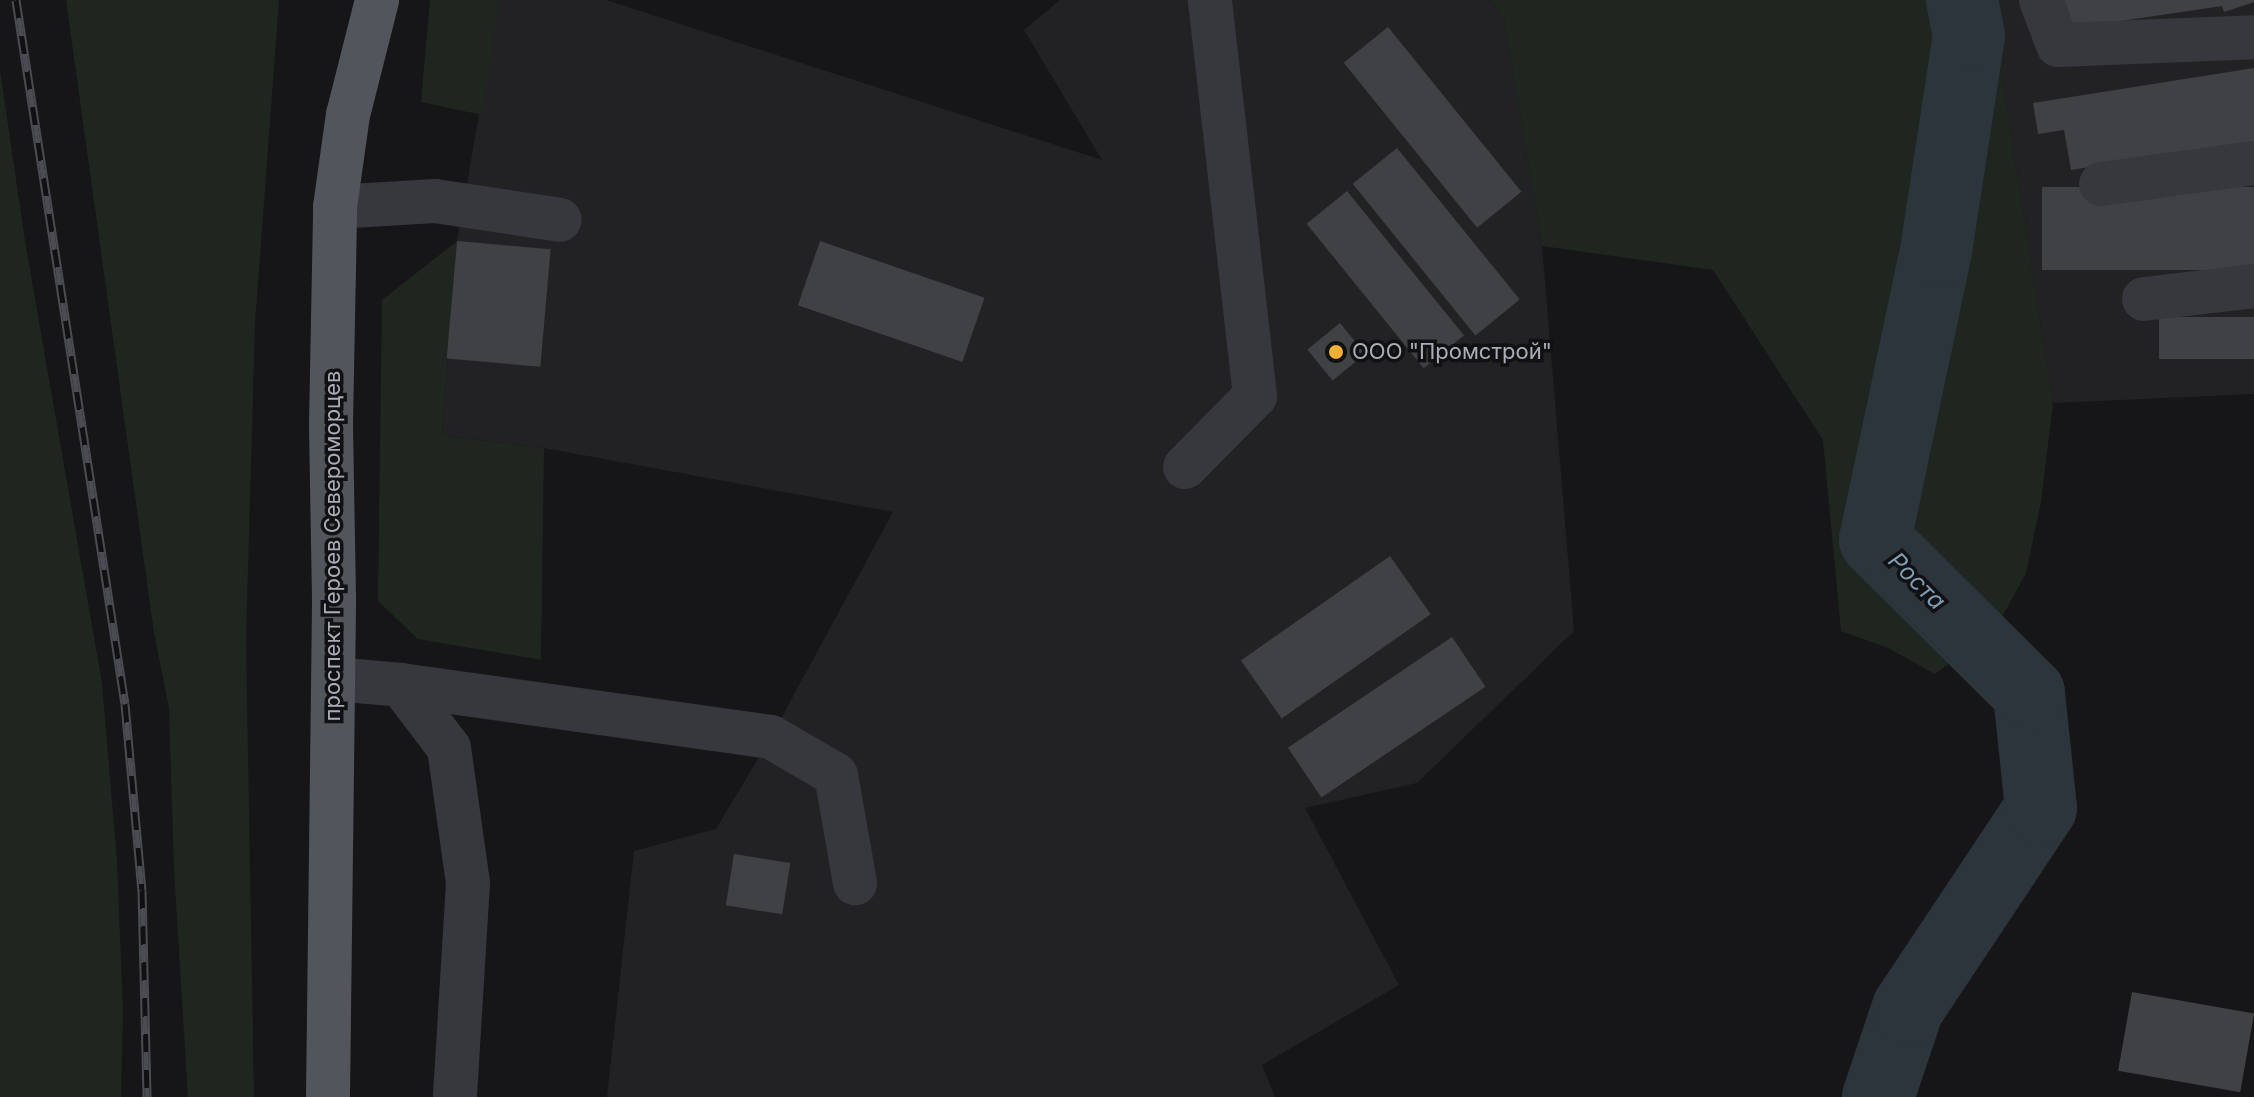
<!DOCTYPE html>
<html>
<head>
<meta charset="utf-8">
<style>
	body { margin:0 }
	#map { position:relative; width:2254px; height:1097px; overflow:hidden; background:#161618; font-family:Inter,sans-serif }
	div>[style] { position:absolute }
	.built>* { inset:0; background:#222225 }
	.green>* { inset:0; background:#1e261f }
	.river>* { height:72px; margin:-36px; padding:0 36px; transform-origin:36px; border-radius:36px; background:#2c353c }
	.building>* { inset:0; background:#404145; transform-origin:0 0 }
	.minor>* { height:44px; margin:-22px; padding:0 22px; transform-origin:22px; border-radius:22px; background:#37383d }
	.major>* { height:44px; margin:-22px; padding:0 22px; transform-origin:22px; border-radius:22px; background:#53555c }
	.rail>* { height:9px; margin-top:-4.5px; transform-origin:0; background:repeating-linear-gradient(90deg,#111113 0 18px,#4a4c52 0 36px); box-sizing:border-box; border-block:2px solid #4a4c52 }
	.dots>* { width:22px; height:22px; translate:-50% -50%; box-sizing:border-box; border:4px solid #111113; border-radius:50% }
	span { translate:-50% -50%; white-space:nowrap; text-align:center; line-height:1.15; -webkit-text-stroke:7px #111113; paint-order:stroke }
	.poi-label { font-size:22px; color:#a8adb8 }
	.left { translate:0 -50%; text-align:left }
	.street-label { font-size:22px; color:#a8adb8 }
	.water-label { font-size:24px; color:#7f9bb3; font-style:italic }
</style>
</head>
<body>
<div id="map">
	<div class="built">
		<i style="clip-path:polygon(499px 0,606px 0,1102px 160px,1024px 30px,1060px 0,1490px 0,1504px 19px,1542px 246px,1574px 631px,1417px 783px,1305px 808px,1399px 985px,1262px 1065px,1275px 1097px,607px 1097px,634px 851px,716px 829px,771px 737px,893px 512px,544px 448px,442px 435px,457px 241px)"></i>
		<i style="clip-path:polygon(1990px 0,2254px 0,2254px 394px,2053px 403px)"></i>
	</div>
	<div class="green">
		<i style="clip-path:polygon(66px 0,279px 0,255px 323px,246px 640px,254px 1097px,188px 1097px,174px 869px,169px 708px,154px 633px)"></i>
		<i style="clip-path:polygon(430px 0,499px 0,482px 115px,421px 102px)"></i>
		<i style="clip-path:polygon(1490px 0,1990px 0,2053px 403px,2041px 502px,2026px 573px,1995px 630px,1935px 674px,1888px 648px,1841px 631px,1823px 440px,1713px 270px,1542px 246px,1504px 19px)"></i>
		<i style="clip-path:polygon(0 70px,25px 241px,102px 683px,117px 861px,123px 1012px,121px 1097px,0 1097px)"></i>
		<i style="clip-path:polygon(457px 241px,442px 435px,544px 448px,541px 660px,418px 639px,378px 601px,382px 300px)"></i>
	</div>
	<div class="river">
		<i style="left:1878px;top:1097px;width:94px;rotate:-71.4deg"></i>
		<i style="left:1908px;top:1008px;width:240px;rotate:-56.4deg"></i>
		<i style="left:2041px;top:808px;width:116px;rotate:-96deg"></i>
		<i style="left:2029px;top:693px;width:217px;rotate:-135.2deg"></i>
		<i style="left:1875px;top:540px;width:295px;rotate:-78.1deg"></i>
		<i style="left:1936px;top:251px;width:218px;rotate:-81.3deg"></i>
		<i style="left:1969px;top:36px;width:37px;rotate:-101deg"></i>
	</div>
	<div class="building">
		<i style="clip-path:polygon(2056px 0,2254px 0,2254px 2px,2224px 12px,2222px 6px,2060px 30px)"></i>
		<i style="left:1388px;top:27px;width:212px;height:57px;rotate:51deg"></i>
		<i style="clip-path:polygon(2254px 68px,2254px 142px,2071px 170px,2064px 130px,2038px 134px,2033px 103px)"></i>
		<i style="left:1397px;top:148px;width:195px;height:57px;rotate:51deg"></i>
		<i style="left:2254px;top:187px;width:83px;height:212px;rotate:90deg"></i>
		<i style="left:1347px;top:191px;width:186px;height:52px;rotate:51deg"></i>
		<i style="left:457px;top:241px;width:94px;height:118px;rotate:5deg"></i>
		<i style="left:820px;top:241px;width:174px;height:68px;rotate:19deg"></i>
		<i style="left:2254px;top:317px;width:42px;height:95px;rotate:90deg"></i>
		<i style="left:1340px;top:323px;width:40px;height:42px;rotate:51deg"></i>
		<i style="left:1390px;top:556px;width:71px;height:182px;rotate:55deg"></i>
		<i style="left:1452px;top:637px;width:60px;height:198px;rotate:56deg"></i>
		<i style="left:734px;top:854px;width:57px;height:52px;rotate:9deg"></i>
		<i style="left:2132px;top:992px;width:124px;height:80px;rotate:10deg"></i>
	</div>
	<div class="minor">
		<i style="left:2041px;top:0;width:48px;rotate:69.3deg"></i>
		<i style="left:2058px;top:45px;width:196px;rotate:-2.3deg"></i>
		<i style="left:2101px;top:184px;width:154px;rotate:-7.8deg"></i>
		<i style="left:335px;top:207px;width:100px;rotate:-3.4deg"></i>
		<i style="left:435px;top:201px;width:126px;rotate:8.6deg"></i>
		<i style="left:2144px;top:299px;width:111px;rotate:-6.7deg"></i>
		<i style="left:1185px;top:467px;width:100px;rotate:-45.4deg"></i>
		<i style="left:1255px;top:396px;width:399px;rotate:-96.5deg"></i>
		<i style="left:334px;top:679px;width:67px;rotate:5.1deg"></i>
		<i style="left:401px;top:685px;width:374px;rotate:8deg"></i>
		<i style="left:771px;top:737px;width:75px;rotate:30.3deg"></i>
		<i style="left:836px;top:775px;width:110px;rotate:80deg"></i>
		<i style="left:401px;top:685px;width:79px;rotate:52.7deg"></i>
		<i style="left:449px;top:748px;width:136px;rotate:82deg"></i>
		<i style="left:468px;top:883px;width:212px;rotate:93.5deg"></i>
	</div>
	<div class="major">
		<i style="left:328px;top:1097px;width:499px;rotate:-89.3deg"></i>
		<i style="left:334px;top:598px;width:174px;rotate:-91deg"></i>
		<i style="left:331px;top:424px;width:217px;rotate:-88.9deg"></i>
		<i style="left:335px;top:207px;width:93px;rotate:-82deg"></i>
		<i style="left:348px;top:115px;width:119px;rotate:-75.8deg"></i>
	</div>
	<div class="rail">
		<i style="left:16px;top:0;width:712px;rotate:81.2deg"></i>
		<i style="left:125px;top:704px;width:187px;rotate:84.8deg"></i>
		<i style="left:142px;top:890px;width:207px;rotate:88.6deg"></i>
	</div>
	<div class="dots">
		<i style="left:1336px;top:352px;background:#f2b134"></i>
	</div>
	<div class="poi-label">
		<span class="left" style="left:1352px;top:352px">ООО "Промстрой"</span>
	</div>
	<div class="street-label">
		<span style="left:333px;top:546px;rotate:-90deg">проспект Героев Североморцев</span>
	</div>
	<div class="water-label">
		<span style="left:1917px;top:581px;rotate:45deg">Роста</span>
	</div>
</div>
</body>
</html>
